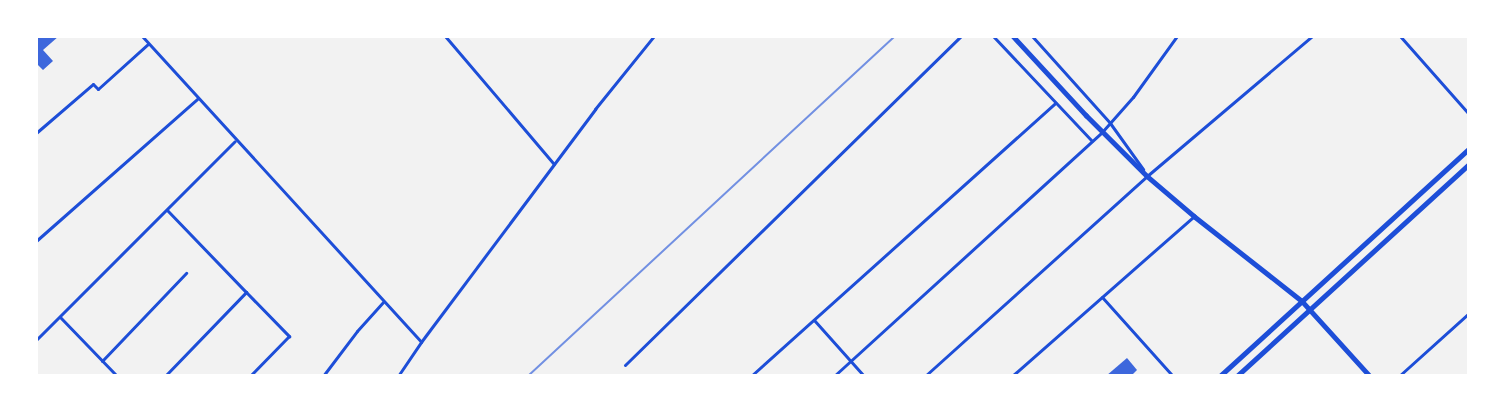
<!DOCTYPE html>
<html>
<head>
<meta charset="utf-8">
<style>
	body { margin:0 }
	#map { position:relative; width:1505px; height:412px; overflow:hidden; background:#f2f2f2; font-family:Commissioner,sans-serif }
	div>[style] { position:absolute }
	.building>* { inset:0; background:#3d67dc }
	.minor>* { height:3px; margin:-1.5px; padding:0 1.5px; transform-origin:1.5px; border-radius:1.5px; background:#1d4ed8 }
	.secondary>* { height:4.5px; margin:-2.25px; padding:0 2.25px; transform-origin:2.25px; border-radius:2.25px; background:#1d4ed8 }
	.primary>* { height:4.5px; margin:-2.25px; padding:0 2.25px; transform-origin:2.25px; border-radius:2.25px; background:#1d4ed8 }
	.rail>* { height:2px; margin:-1px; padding:0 1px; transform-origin:1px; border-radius:1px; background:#7290e2 }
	span { translate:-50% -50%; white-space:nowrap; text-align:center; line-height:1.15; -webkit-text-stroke:5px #fff; paint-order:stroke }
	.frame { position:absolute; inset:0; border:38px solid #fff; pointer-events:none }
</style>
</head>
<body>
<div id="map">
	<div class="building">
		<i style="clip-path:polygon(36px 36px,59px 36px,43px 50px,53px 61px,43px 70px,36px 63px)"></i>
		<i style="clip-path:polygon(1127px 358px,1137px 370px,1131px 376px,1106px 376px)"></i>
	</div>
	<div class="minor">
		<i style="left:142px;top:36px;width:414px;rotate:47.6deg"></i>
		<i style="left:445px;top:36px;width:168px;rotate:49.6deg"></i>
		<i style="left:993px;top:36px;width:144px;rotate:46.7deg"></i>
		<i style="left:1032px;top:36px;width:117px;rotate:48.1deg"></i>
		<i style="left:1110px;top:123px;width:57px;rotate:54.3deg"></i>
		<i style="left:1400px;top:36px;width:104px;rotate:48.5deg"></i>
		<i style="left:36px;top:133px;width:75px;rotate:-40.7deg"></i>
		<i style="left:93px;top:84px;width:7px;rotate:45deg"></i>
		<i style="left:98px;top:89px;width:67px;rotate:-42deg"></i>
		<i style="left:167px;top:210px;width:114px;rotate:46.1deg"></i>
		<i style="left:36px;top:241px;width:215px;rotate:-41.4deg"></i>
		<i style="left:1102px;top:297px;width:106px;rotate:48.1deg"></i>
		<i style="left:60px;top:317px;width:82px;rotate:46deg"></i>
		<i style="left:814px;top:320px;width:75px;rotate:48.2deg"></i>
		<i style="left:36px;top:340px;width:281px;rotate:-45deg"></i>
		<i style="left:102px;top:361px;width:122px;rotate:-46.3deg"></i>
		<i style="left:625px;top:365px;width:470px;rotate:-44.4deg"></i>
		<i style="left:165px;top:376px;width:117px;rotate:-46deg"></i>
		<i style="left:246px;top:292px;width:62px;rotate:45.7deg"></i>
		<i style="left:289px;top:336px;width:56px;rotate:134.3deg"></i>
		<i style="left:323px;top:376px;width:56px;rotate:-52.9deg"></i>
		<i style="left:357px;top:331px;width:39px;rotate:-48deg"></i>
		<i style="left:398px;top:376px;width:41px;rotate:-55.9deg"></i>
		<i style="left:421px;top:342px;width:291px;rotate:-53.2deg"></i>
		<i style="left:595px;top:109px;width:94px;rotate:-51.1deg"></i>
		<i style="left:751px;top:376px;width:409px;rotate:-41.9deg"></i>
		<i style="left:834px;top:376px;width:362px;rotate:-42.3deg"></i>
		<i style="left:1102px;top:132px;width:47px;rotate:-48.5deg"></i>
		<i style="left:1133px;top:97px;width:75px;rotate:-54.2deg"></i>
		<i style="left:925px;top:376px;width:299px;rotate:-42deg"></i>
		<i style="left:1147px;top:176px;width:216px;rotate:-40.3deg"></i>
		<i style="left:1012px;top:376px;width:242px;rotate:-41.3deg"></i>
		<i style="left:1399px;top:376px;width:94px;rotate:-42deg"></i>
	</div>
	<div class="secondary">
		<i style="left:1013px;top:36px;width:108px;rotate:47.3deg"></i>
		<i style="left:1086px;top:115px;width:86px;rotate:45deg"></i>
		<i style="left:1147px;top:176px;width:62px;rotate:40.4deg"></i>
		<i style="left:1194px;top:216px;width:137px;rotate:38.2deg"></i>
		<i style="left:1302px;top:301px;width:101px;rotate:47.8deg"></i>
	</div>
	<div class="primary">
		<i style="left:1220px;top:376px;width:337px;rotate:-42.4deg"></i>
		<i style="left:1237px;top:376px;width:314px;rotate:-42.4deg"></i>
	</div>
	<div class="rail">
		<i style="left:528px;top:376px;width:500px;rotate:-42.81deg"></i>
	</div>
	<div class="frame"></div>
</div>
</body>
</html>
